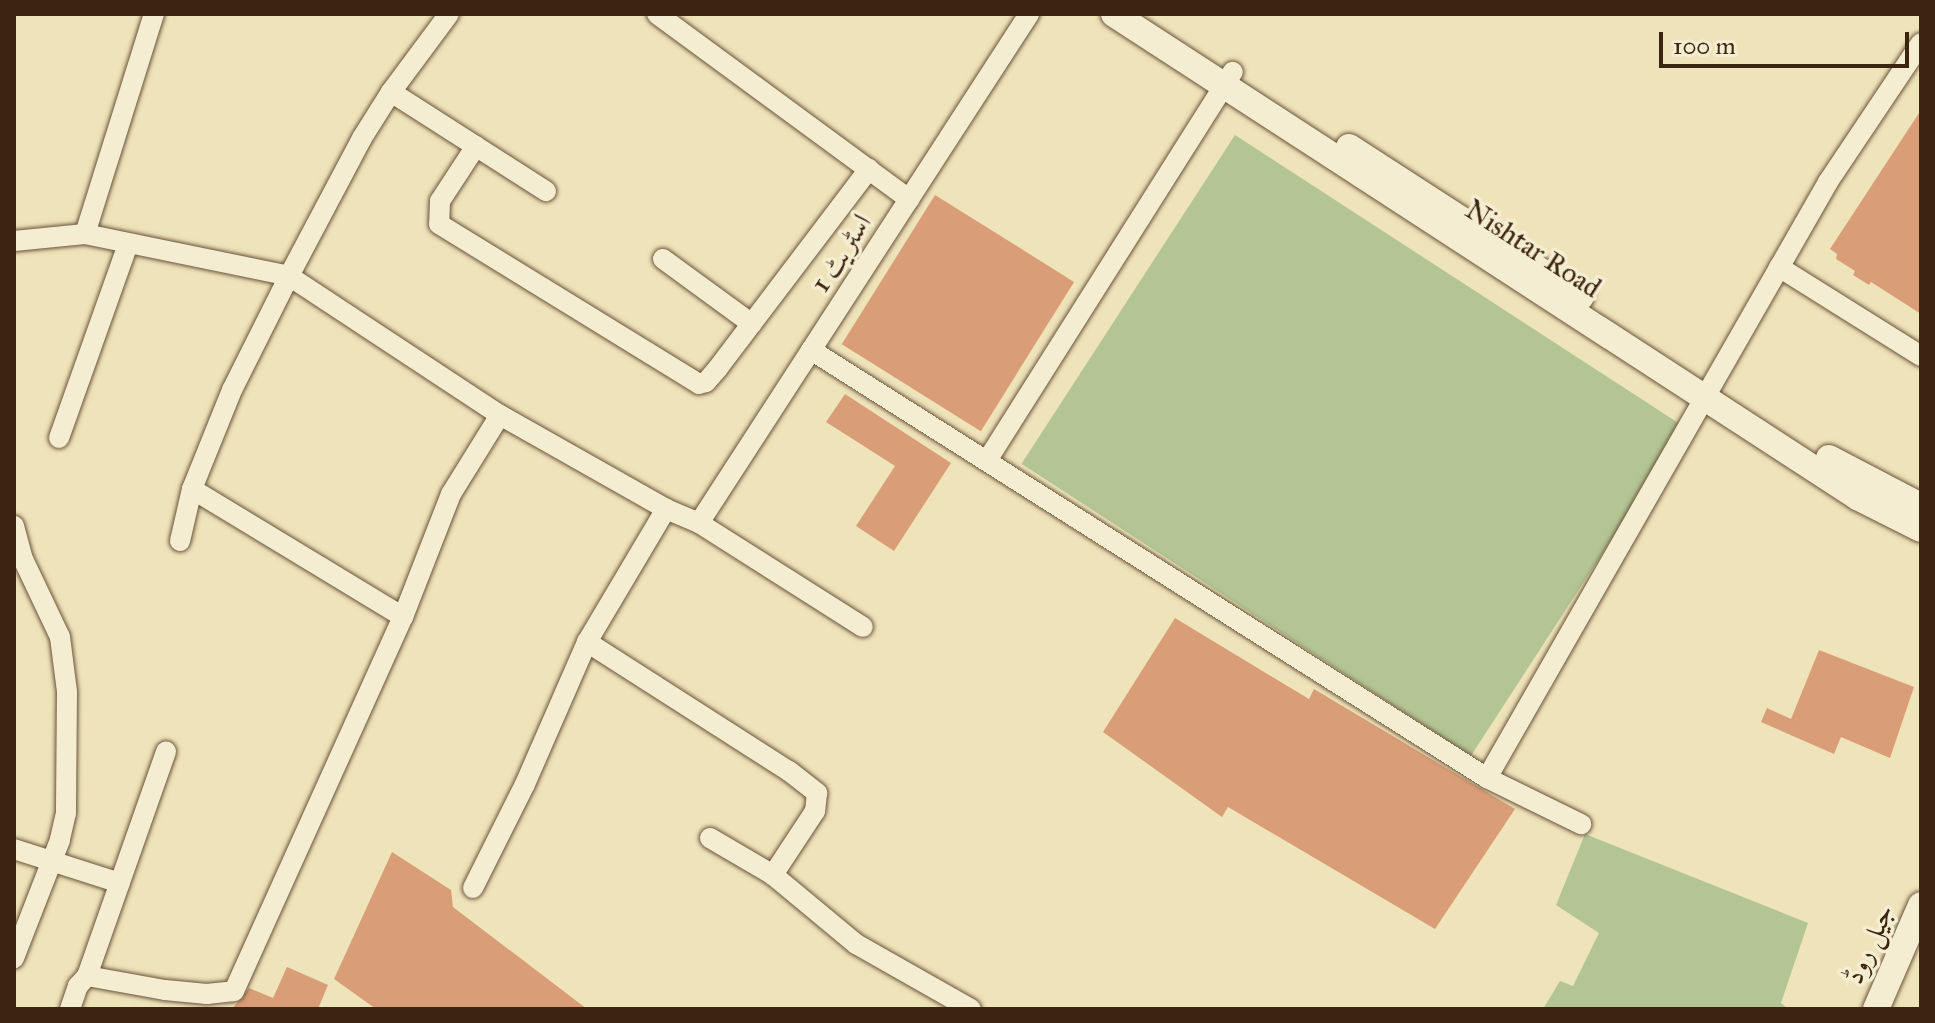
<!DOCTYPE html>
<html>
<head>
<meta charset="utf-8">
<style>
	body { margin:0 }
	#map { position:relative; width:1935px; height:1023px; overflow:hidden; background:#efe3ba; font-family:"IM FELL Great Primer",Amiri,serif }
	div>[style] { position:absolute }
	.green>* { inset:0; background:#b3c594; transform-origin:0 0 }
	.building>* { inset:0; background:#d99e78; transform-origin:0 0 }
	.roads { filter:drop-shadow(0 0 2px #69543a) drop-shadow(0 0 2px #69543a) }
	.street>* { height:20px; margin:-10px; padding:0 10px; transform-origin:10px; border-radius:10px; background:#f5edd2 }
	.secondary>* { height:26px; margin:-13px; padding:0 13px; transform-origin:13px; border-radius:13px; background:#f5edd2 }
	span { translate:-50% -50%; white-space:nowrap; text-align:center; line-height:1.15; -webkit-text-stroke:7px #f5edd2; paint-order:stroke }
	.street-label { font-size:28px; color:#3c2510 }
	.frame { position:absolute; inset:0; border:16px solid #3c2510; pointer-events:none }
	.scale { position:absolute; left:1659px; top:32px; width:250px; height:36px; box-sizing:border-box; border:4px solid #3c2510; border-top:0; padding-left:10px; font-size:24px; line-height:28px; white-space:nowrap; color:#3c2510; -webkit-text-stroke:6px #f5edd2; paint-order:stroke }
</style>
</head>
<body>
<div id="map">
	<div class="green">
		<i style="left:1235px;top:135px;width:536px;height:392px;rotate:33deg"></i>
		<i style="clip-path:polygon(1585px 834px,1808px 923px,1781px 1003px,1788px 1009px,1543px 1009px,1560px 981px,1573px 986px,1599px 933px,1556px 905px)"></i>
	</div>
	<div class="building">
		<i style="clip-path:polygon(1921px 110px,1921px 314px,1871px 282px,1869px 285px,1853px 275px,1855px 271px,1836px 259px,1837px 254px,1830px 249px)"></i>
		<i style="left:935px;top:195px;width:164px;height:176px;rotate:32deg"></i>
		<i style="clip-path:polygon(845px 394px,951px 463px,894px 551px,856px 526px,895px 466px,826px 422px)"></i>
		<i style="clip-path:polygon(1175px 618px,1309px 699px,1314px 689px,1515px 809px,1435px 929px,1228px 807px,1222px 817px,1103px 732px)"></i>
		<i style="clip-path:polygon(1819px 650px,1914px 687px,1890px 758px,1841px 737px,1834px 754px,1761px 722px,1767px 708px,1791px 719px)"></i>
		<i style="clip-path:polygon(392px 852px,451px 890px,453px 907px,587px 1009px,376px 1009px,334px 979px)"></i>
		<i style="clip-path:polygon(287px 967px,328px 985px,318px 1009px,232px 1009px,249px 988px,273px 998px)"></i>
	</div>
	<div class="roads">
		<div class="street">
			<i style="left:657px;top:14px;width:313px;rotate:36.3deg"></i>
			<i style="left:391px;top:92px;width:184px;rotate:32.6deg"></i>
			<i style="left:476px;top:146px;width:66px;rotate:123.2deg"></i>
			<i style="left:440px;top:201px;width:23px;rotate:92deg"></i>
			<i style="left:439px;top:224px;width:305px;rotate:31.6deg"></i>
			<i style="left:699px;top:384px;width:7px;rotate:-16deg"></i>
			<i style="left:706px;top:382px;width:18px;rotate:-49deg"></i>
			<i style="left:718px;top:368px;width:250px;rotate:-52.8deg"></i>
			<i style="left:85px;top:234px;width:231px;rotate:-72.6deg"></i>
			<i style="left:14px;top:241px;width:71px;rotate:-5.6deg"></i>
			<i style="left:85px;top:234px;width:208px;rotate:11.6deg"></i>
			<i style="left:289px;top:276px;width:253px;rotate:33.4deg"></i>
			<i style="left:500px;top:415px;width:191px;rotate:29.5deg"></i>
			<i style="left:666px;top:509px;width:36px;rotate:23deg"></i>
			<i style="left:699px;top:523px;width:194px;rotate:32.4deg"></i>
			<i style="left:663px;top:259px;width:110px;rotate:36.1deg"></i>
			<i style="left:1779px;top:267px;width:168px;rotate:32.1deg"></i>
			<i style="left:811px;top:350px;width:800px;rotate:32.34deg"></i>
			<i style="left:1487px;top:778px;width:105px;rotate:26.1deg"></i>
			<i style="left:59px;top:438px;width:206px;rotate:-70.4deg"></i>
			<i style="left:988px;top:459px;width:458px;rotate:-57.7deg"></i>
			<i style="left:192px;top:489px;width:247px;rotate:31.2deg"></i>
			<i style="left:699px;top:523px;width:607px;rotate:-57.04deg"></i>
			<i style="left:14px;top:526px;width:34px;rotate:75deg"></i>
			<i style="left:23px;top:559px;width:86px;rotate:64.6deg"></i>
			<i style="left:60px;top:637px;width:55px;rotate:82.7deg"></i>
			<i style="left:67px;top:692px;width:121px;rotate:90.5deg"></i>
			<i style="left:66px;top:813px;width:28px;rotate:103deg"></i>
			<i style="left:60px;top:840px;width:127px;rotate:111.3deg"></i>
			<i style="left:180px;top:541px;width:53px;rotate:-77deg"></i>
			<i style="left:192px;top:489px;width:107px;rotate:-68deg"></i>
			<i style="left:232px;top:390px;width:127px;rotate:-63.4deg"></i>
			<i style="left:289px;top:276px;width:156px;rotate:-62.1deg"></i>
			<i style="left:362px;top:138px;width:54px;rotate:-57.8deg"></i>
			<i style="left:391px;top:92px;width:97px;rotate:-53.4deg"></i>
			<i style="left:587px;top:642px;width:240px;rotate:32.6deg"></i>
			<i style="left:789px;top:771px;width:36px;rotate:38deg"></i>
			<i style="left:817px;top:793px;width:18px;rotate:96deg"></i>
			<i style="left:815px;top:811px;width:77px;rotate:123.3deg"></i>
			<i style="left:1487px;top:778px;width:687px;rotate:-60.22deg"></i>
			<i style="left:1828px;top:182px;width:167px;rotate:-56.2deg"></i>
			<i style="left:710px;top:838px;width:73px;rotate:30.4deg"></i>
			<i style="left:773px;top:875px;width:108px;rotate:39.7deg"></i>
			<i style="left:856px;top:944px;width:132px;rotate:29.5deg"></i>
			<i style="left:14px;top:849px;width:111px;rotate:17.8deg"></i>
			<i style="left:473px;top:888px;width:116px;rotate:-63.4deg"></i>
			<i style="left:525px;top:784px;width:155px;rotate:-66.4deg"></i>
			<i style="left:587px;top:642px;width:155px;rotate:-59.3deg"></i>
			<i style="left:87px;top:976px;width:238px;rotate:-70.6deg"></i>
			<i style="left:70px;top:1009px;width:24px;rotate:-71deg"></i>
			<i style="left:78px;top:986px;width:13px;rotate:-48deg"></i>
			<i style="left:87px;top:976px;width:79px;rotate:10.2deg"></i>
			<i style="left:165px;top:990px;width:42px;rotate:5.4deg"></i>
			<i style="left:207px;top:994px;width:27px;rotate:-6deg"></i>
			<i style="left:234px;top:991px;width:410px;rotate:-65.7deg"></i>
			<i style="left:403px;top:617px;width:132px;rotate:-68.7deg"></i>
			<i style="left:451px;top:494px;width:93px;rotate:-58.2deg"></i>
		</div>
		<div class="secondary">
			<i style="left:1114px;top:14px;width:888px;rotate:33.01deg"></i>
			<i style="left:1859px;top:498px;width:69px;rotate:26.6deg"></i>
			<i style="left:1349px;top:147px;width:276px;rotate:32.9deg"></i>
			<i style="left:1829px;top:458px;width:104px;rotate:27.6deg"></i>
			<i style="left:1876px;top:1009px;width:113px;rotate:-66.6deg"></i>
		</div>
	</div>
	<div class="street-label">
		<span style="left:1533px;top:249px;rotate:33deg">Nishtar Road</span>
		<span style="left:841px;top:253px;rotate:-57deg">اسٹریٹ 1</span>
		<span style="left:1869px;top:944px;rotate:-66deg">جیل روڈ</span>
	</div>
	<div class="frame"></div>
	<div class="scale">100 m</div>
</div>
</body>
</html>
